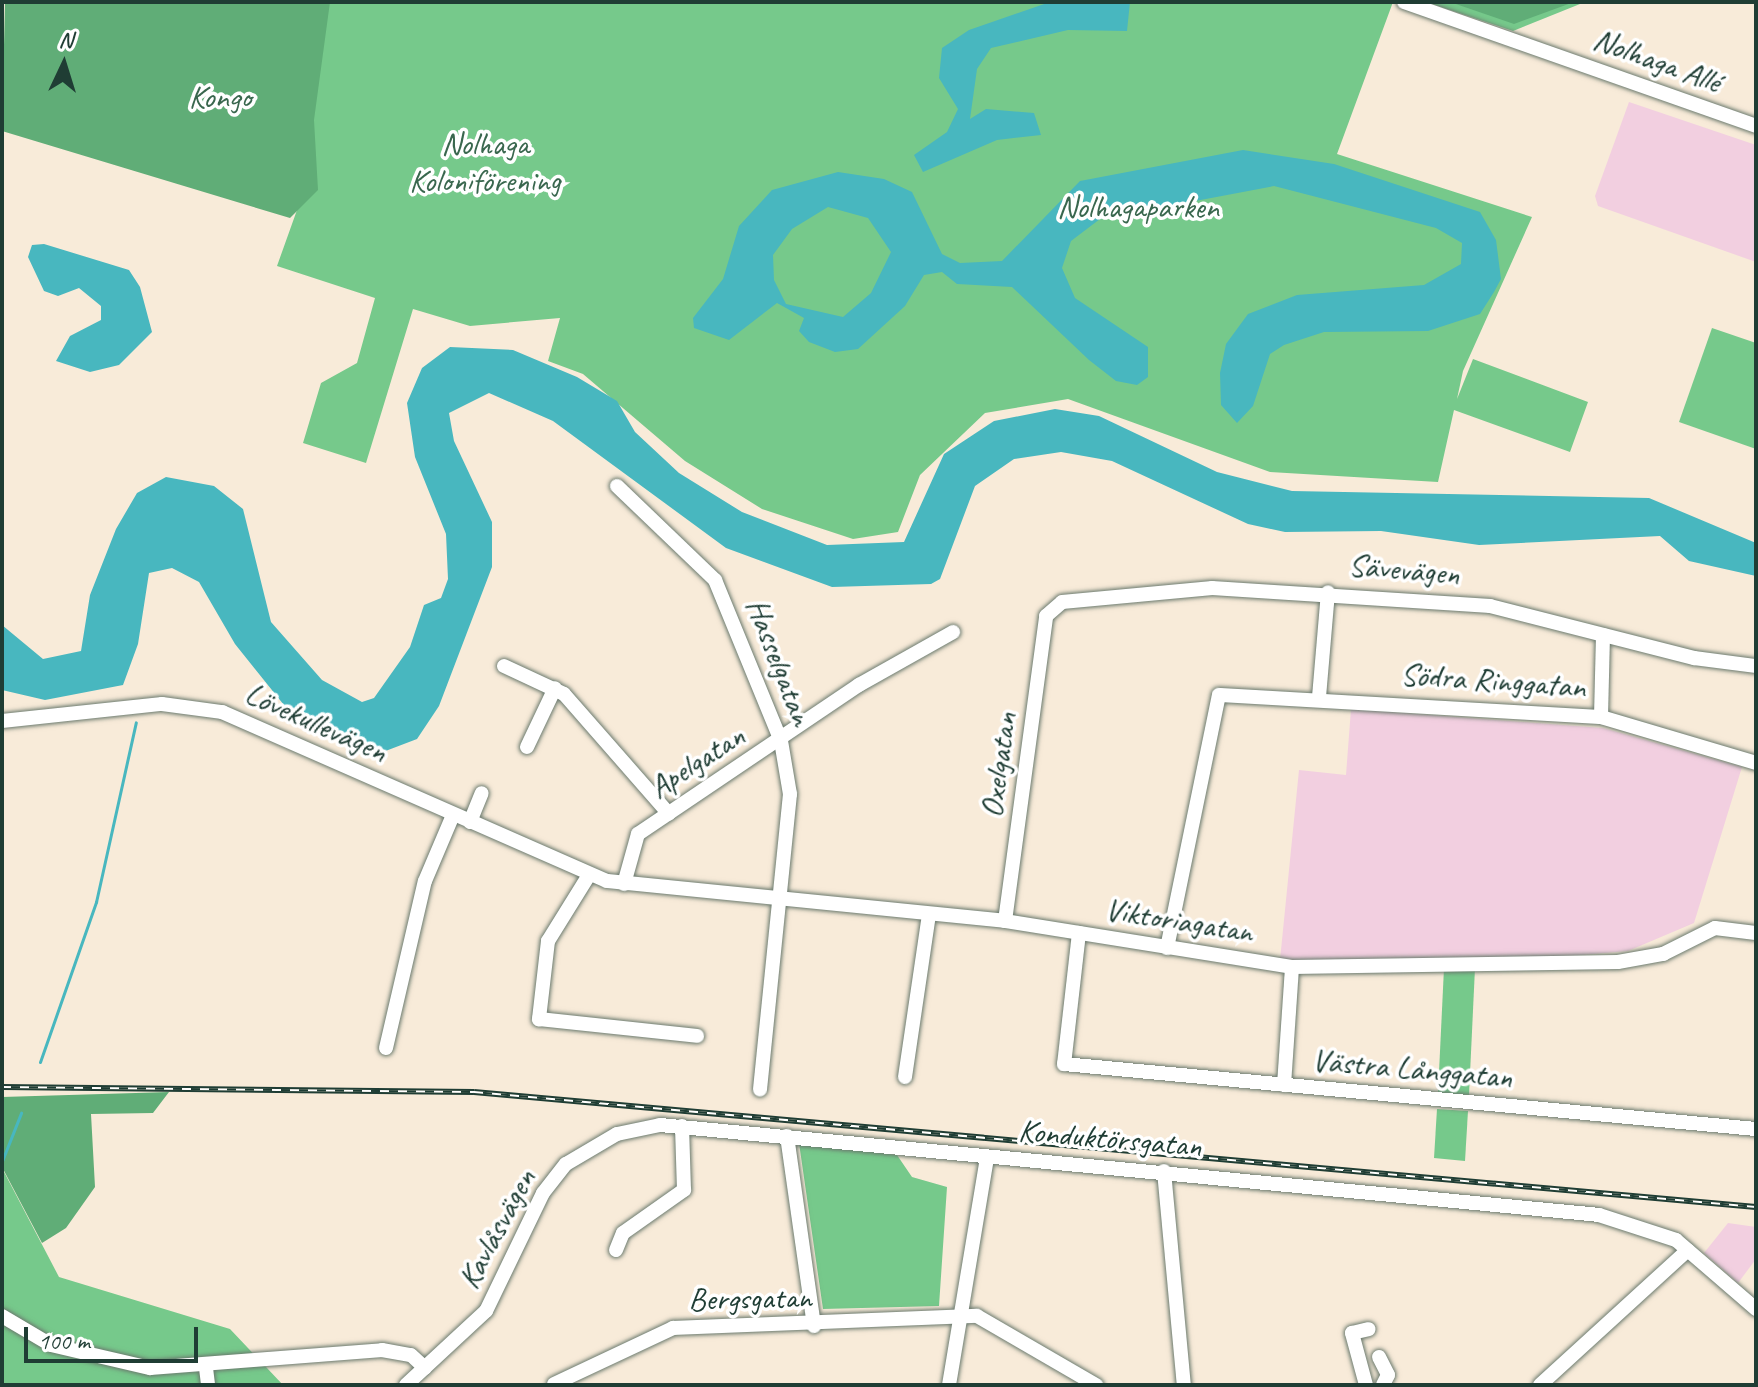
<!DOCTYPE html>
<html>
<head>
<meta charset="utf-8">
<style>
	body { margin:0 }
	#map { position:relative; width:1758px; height:1387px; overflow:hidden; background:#f8ebd9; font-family:Caveat,sans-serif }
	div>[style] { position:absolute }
	.built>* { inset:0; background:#f2cfe0 }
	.green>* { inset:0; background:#76c98b }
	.forest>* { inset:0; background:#60ad77 }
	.water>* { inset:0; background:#48b7bf }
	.stream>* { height:3px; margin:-1.5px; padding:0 1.5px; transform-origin:1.5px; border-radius:1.5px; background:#48b7bf }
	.roads { filter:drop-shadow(0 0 2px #6b7a6e) drop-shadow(0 0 2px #6b7a6e) }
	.minor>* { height:14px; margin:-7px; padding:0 7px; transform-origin:7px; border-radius:7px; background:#fff }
	.rail>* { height:6px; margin-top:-3px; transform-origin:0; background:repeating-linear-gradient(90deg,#fff 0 9px,#1f3d34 0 18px); box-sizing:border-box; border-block:2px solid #1f3d34 }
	span { translate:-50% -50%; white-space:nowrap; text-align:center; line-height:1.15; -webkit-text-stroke:7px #fff; paint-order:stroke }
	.street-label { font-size:32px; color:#1f3d34 }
	.park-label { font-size:32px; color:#39674e }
	.frame { position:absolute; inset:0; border:4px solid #1f3d34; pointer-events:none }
	.north { position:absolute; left:24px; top:24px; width:80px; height:80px; -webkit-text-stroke:6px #fff; paint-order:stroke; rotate:4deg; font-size:22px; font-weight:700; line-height:32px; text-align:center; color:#1f3d34 }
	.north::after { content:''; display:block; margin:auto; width:28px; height:36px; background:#1f3d34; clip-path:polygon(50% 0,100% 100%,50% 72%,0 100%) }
	.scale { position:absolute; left:24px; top:1327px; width:174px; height:36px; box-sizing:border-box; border:4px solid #1f3d34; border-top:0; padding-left:10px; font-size:24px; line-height:28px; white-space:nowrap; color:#1f3d34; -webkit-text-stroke:6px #fff; paint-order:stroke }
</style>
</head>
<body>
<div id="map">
	<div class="built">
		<div style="clip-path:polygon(1629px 102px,1756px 145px,1756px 262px,1598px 206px,1595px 196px)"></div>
		<div style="clip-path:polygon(1351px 709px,1603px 728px,1742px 767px,1694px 923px,1628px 951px,1500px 962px,1280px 960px,1299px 770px,1346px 775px)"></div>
		<div style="clip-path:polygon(1728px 1223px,1756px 1227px,1756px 1259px,1738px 1283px,1704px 1253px)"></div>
	</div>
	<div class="green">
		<div style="clip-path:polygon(23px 2px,1393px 2px,1337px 154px,1532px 217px,1463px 371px,1457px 399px,1473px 359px,1588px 402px,1570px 452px,1454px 410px,1438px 482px,1270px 472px,1068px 399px,985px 413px,920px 475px,898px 532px,853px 539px,762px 509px,685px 461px,583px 374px,548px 361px,560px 318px,470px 326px,413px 309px,366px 463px,303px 443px,321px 383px,357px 363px,375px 298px,277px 266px,297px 210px)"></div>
		<div style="clip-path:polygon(1426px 2px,1585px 2px,1513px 31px)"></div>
		<div style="clip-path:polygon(1712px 328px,1756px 343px,1756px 449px,1679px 422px)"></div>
		<div style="clip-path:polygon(1444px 968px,1475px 968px,1469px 1095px,1438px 1093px)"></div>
		<div style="clip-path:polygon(1437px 1109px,1468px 1111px,1465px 1161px,1434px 1158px)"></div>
		<div style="clip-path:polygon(799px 1143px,897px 1155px,912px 1177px,947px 1187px,939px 1306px,823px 1309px)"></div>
		<div style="clip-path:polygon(2px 1168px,59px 1277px,230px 1329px,283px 1385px,2px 1385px)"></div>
	</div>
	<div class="forest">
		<div style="clip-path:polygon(5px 2px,330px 2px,314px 120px,318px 190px,290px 218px,2px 131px)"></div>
		<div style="clip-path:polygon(1450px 2px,1574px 2px,1514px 24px)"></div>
		<div style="clip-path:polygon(169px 1092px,153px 1113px,91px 1114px,95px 1187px,66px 1228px,42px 1243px,2px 1167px,2px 1097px)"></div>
	</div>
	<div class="water">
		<div style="clip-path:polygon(1050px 2px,1130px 2px,1127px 31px,1068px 30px,991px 48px,977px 69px,970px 119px,986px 109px,1034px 113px,1041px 135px,997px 140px,923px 172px,914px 155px,947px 132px,958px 109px,939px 78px,942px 48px,969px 30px)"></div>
		<div style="clip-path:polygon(evenodd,1243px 150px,1334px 164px,1480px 212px,1496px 240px,1501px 279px,1494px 292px,1480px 314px,1428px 331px,1324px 332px,1284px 345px,1270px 354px,1253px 406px,1237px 423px,1221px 405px,1220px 373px,1226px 344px,1248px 314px,1297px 295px,1424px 285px,1461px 264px,1462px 243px,1436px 228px,1274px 186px,1100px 219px,1071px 241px,1062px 268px,1075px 298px,1148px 347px,1148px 377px,1137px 385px,1116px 381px,1089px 360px,1012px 287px,957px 284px,942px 272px,924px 275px,905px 306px,858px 349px,835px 352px,809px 342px,799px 331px,804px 318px,777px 303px,729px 340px,694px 328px,693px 318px,723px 279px,739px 226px,772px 190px,838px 172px,884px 179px,912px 192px,942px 254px,960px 263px,1002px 261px,1080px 181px,1243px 150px,828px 207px,868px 218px,891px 252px,871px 293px,843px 317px,786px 304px,774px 280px,773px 255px,792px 229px,828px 207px)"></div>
		<div style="clip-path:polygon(44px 244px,129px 270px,140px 287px,152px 332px,119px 365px,90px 372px,56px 361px,70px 336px,101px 320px,101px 306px,79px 288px,58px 296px,44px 291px,28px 257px,32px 245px)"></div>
		<div style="clip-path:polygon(450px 347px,513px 350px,577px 377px,617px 401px,635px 432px,679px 473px,742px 512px,827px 545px,904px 542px,944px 454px,994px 421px,1055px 409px,1099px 416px,1217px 472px,1292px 491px,1649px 498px,1756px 543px,1756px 576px,1689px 561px,1660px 536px,1479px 545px,1381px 531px,1285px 532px,1248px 524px,1112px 461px,1061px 452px,1014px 459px,975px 486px,940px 579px,931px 584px,832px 587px,726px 548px,553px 421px,489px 393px,449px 413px,454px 441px,492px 522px,492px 567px,439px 706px,417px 739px,375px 755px,288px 710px,235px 644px,199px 582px,172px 568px,149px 573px,138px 644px,123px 685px,45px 700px,2px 690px,2px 625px,43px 659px,81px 651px,90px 595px,116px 529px,137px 493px,166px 477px,214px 486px,243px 509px,271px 622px,322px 680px,362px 702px,374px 698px,410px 647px,424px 605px,441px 598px,448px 579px,446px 534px,415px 457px,407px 403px,422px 368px)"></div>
	</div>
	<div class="stream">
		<div style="left:40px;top:1062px;width:170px;rotate:-70.7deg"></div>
		<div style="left:96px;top:902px;width:184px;rotate:-77.5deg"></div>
		<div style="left:2px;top:1161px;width:52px;rotate:-68.4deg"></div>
	</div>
	<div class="roads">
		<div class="minor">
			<div style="left:1404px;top:2px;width:373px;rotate:19.4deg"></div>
			<div style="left:617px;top:486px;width:136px;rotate:43.8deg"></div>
			<div style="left:715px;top:580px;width:174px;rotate:67.7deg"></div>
			<div style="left:781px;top:741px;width:54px;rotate:80.4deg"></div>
			<div style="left:790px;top:794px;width:297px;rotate:95.8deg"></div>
			<div style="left:504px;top:666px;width:66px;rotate:25deg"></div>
			<div style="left:564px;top:694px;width:159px;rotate:48.8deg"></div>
			<div style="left:1319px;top:697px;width:105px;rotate:-85.1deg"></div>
			<div style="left:1601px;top:717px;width:82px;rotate:-88.6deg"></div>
			<div style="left:2px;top:721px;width:161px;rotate:-6.1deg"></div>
			<div style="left:162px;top:704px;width:61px;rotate:7.6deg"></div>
			<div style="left:222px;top:712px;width:420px;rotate:23.7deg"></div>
			<div style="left:607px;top:881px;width:400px;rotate:5.7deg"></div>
			<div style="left:1005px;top:921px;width:291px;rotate:9.1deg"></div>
			<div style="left:1292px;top:967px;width:326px;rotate:-0.9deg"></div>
			<div style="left:1618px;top:962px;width:46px;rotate:-10.1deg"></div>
			<div style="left:1663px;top:954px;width:58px;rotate:-26.6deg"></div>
			<div style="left:1715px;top:928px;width:41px;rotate:7deg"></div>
			<div style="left:527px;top:747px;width:65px;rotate:-64.6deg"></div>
			<div style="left:470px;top:822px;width:31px;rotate:-68deg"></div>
			<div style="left:589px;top:875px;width:78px;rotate:121.8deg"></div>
			<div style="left:548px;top:941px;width:79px;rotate:96.6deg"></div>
			<div style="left:539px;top:1019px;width:159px;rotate:6.1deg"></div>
			<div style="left:624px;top:884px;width:52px;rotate:-74.4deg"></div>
			<div style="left:638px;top:834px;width:267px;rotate:-34deg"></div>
			<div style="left:859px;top:685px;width:108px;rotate:-29.4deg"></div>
			<div style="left:1005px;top:921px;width:308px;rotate:-82.3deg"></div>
			<div style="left:1046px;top:616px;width:21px;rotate:-41deg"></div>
			<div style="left:1062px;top:602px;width:151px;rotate:-5.3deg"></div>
			<div style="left:1212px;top:588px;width:279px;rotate:3.7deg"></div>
			<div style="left:1490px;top:606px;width:211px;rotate:14.3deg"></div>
			<div style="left:1694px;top:658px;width:63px;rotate:7.4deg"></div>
			<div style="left:1079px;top:933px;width:132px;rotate:96.5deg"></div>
			<div style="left:1064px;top:1064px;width:695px;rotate:5.37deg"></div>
			<div style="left:1167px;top:948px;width:258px;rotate:-78.4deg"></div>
			<div style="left:1219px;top:695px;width:383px;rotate:3.3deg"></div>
			<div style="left:1601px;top:717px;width:162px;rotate:16.5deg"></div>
			<div style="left:386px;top:1048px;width:171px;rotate:-76.9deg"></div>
			<div style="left:425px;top:881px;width:72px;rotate:-67deg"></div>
			<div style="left:905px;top:1077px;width:164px;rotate:-81.6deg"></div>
			<div style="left:1284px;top:1085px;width:118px;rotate:-86.1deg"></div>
			<div style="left:787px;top:1136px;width:192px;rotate:81.9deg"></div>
			<div style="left:1164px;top:1171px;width:215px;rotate:84.7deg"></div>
			<div style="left:616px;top:1250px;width:18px;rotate:-68deg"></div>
			<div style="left:623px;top:1233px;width:75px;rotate:-35.2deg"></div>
			<div style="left:684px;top:1190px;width:64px;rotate:-91.8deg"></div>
			<div style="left:2px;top:1316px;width:57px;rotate:30.6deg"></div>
			<div style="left:51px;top:1345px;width:102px;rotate:13.1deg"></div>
			<div style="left:150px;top:1368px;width:233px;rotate:-4.4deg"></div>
			<div style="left:382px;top:1350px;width:29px;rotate:10deg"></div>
			<div style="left:411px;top:1355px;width:19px;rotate:43deg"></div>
			<div style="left:1379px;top:1357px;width:20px;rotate:63deg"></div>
			<div style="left:1388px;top:1375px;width:11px;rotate:117deg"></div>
			<div style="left:206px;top:1368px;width:17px;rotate:83deg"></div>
			<div style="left:554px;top:1384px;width:132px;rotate:-25.2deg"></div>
			<div style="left:673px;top:1328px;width:304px;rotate:-2.3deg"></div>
			<div style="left:977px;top:1316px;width:138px;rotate:30.1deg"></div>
			<div style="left:406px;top:1385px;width:109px;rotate:-42.8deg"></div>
			<div style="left:486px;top:1311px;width:131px;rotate:-64.2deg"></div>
			<div style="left:543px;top:1193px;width:37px;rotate:-52deg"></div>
			<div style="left:566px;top:1164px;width:59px;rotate:-30.5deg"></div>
			<div style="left:617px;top:1134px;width:44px;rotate:-11.8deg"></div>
			<div style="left:660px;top:1125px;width:943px;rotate:5.47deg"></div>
			<div style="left:1599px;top:1215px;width:81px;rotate:18deg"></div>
			<div style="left:1676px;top:1240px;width:106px;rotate:40.8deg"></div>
			<div style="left:949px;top:1385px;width:231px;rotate:-80.5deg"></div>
			<div style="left:1366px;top:1385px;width:54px;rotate:-105.1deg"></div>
			<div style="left:1352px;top:1333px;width:17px;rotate:-13deg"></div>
			<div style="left:1540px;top:1385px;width:200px;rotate:-42.4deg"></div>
		</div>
	</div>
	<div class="rail">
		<div style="left:2px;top:1087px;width:472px;rotate:0.6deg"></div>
		<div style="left:474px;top:1092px;width:1287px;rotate:5.13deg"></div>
	</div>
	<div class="street-label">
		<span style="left:1657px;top:61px;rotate:20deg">Nolhaga Allé</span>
		<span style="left:1404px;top:570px;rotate:5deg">Sävevägen</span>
		<span style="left:779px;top:662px;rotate:69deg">Hasselgatan</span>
		<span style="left:1493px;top:681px;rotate:4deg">Södra Ringgatan</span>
		<span style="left:316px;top:723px;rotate:24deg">Lövekullevägen</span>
		<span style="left:697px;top:762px;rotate:-33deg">Apelgatan</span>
		<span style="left:999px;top:765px;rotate:-82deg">Oxelgatan</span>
		<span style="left:1179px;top:921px;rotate:9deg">Viktoriagatan</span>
		<span style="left:1412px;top:1069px;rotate:5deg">Västra Långgatan</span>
		<span style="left:1110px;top:1139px;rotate:5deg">Konduktörsgatan</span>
		<span style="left:497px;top:1229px;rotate:-62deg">Kavlåsvägen</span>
		<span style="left:750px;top:1299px;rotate:-1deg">Bergsgatan</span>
	</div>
	<div class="park-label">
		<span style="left:220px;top:97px">Kongo</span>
		<span style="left:485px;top:163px">Nolhaga<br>Koloniförening</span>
		<span style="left:1138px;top:207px">Nolhagaparken</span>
	</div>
	<div class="frame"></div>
	<div class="north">N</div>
	<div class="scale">100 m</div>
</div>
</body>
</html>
